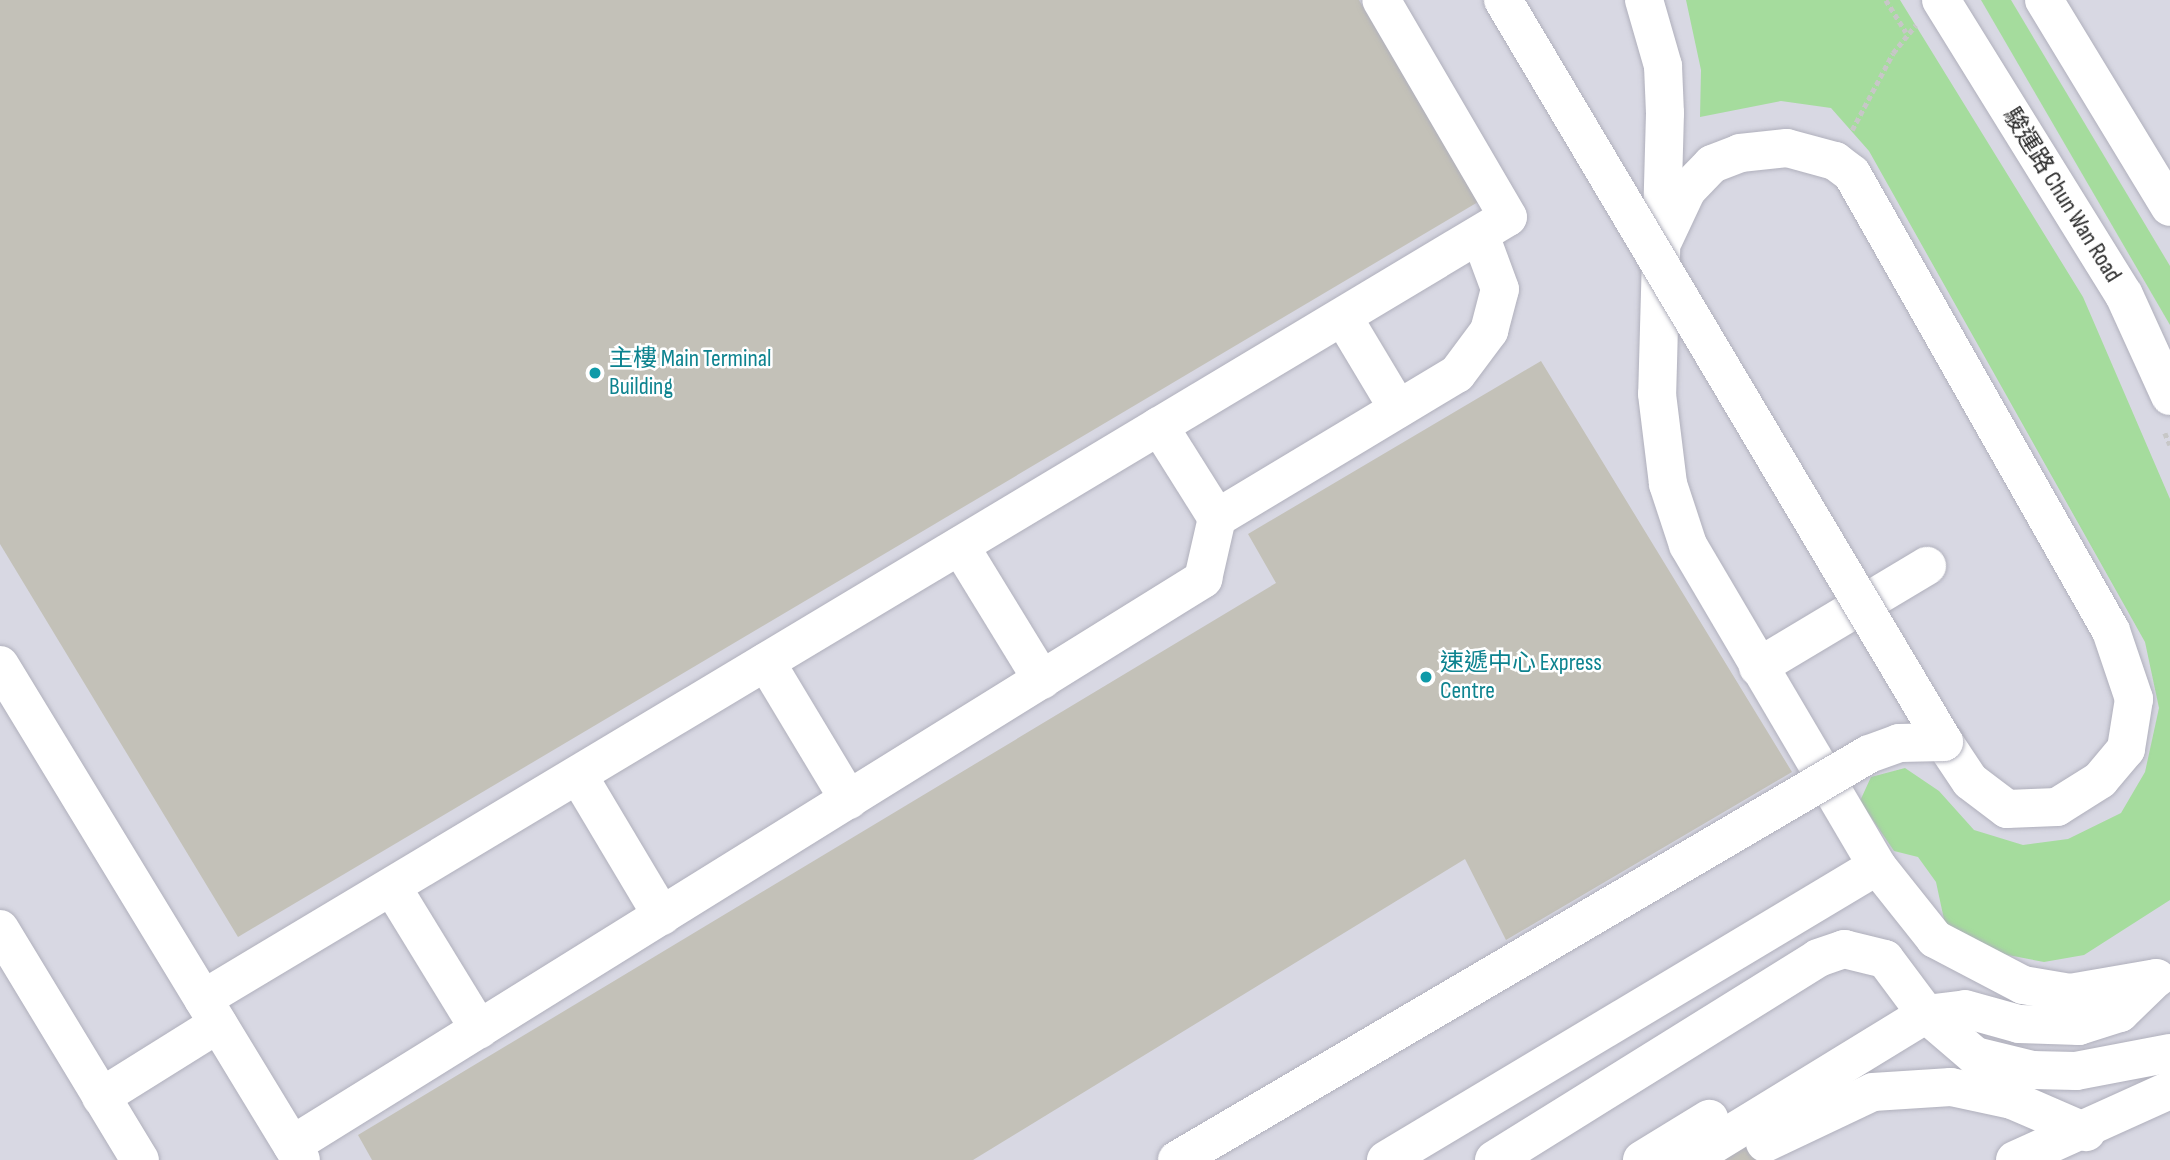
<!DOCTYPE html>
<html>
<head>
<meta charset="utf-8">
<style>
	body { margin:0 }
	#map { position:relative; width:2170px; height:1160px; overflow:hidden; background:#eae7dd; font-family:"Sofia Sans Condensed","Noto Sans TC",sans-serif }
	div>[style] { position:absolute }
	.airport>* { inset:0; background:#d8d8e3 }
	.green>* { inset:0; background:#a5dc9d }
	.building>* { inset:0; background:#c3c1b8 }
	.path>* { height:4.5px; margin-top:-2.25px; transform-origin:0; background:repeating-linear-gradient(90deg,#c7c7c7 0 5px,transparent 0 8.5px) }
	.roads { filter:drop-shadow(0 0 2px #b0b0bc) drop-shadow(0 0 2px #b0b0bc) }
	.minor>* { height:38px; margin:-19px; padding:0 19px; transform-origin:19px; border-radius:19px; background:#fff }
	.bridges { filter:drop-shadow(0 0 2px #b0b0bc) drop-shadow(0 0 2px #b0b0bc) }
	.minor-bridge>* { height:38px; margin:-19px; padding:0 19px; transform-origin:19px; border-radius:19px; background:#fff }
	.dots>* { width:19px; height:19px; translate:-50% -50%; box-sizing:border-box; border:4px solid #fff; border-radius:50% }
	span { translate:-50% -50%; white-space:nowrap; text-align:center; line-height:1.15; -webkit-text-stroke:5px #fff; paint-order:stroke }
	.street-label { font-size:24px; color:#292929 }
	.culture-label { font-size:24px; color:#0d838f }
	.left { translate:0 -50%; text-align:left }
</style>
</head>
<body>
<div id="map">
	<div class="airport">
		<div style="clip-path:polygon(0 0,2170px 0,2170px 1160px,0 1160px)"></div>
	</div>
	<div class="green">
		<div style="clip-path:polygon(1686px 0,1900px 0,2083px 297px,2170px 499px,2170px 900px,2084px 955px,2044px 962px,1992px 952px,1945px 924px,1936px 882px,1918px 857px,1894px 851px,1860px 801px,1871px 777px,1905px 768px,1939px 791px,1974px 830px,2023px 845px,2068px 839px,2121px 813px,2145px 772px,2159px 708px,2145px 642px,1869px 151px,1831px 108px,1781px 101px,1700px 117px,1701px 70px)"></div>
		<div style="clip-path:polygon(1981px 0,2011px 0,2170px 266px,2170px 325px)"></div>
	</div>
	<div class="building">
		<div style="clip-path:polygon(0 0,1359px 0,1478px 202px,238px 937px,0 544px)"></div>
		<div style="clip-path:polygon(1541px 361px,1792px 772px,1506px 940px,1465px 859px,973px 1160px,372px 1160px,358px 1135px,1276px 583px,1248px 534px)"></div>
		<div style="clip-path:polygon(1752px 1136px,1766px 1160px,1710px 1160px)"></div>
	</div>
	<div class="path">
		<div style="left:1886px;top:0;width:38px;rotate:58deg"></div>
		<div style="left:1852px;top:130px;width:87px;rotate:-62deg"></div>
		<div style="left:1893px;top:53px;width:36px;rotate:-51deg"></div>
		<div style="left:2165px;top:433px;width:13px;rotate:67deg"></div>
	</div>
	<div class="roads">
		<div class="minor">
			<div style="left:1644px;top:0;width:69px;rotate:73.9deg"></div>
			<div style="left:1663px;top:66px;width:47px;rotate:87.6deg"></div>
			<div style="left:1665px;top:113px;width:281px;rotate:91.6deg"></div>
			<div style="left:1657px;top:394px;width:91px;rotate:83deg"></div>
			<div style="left:1668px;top:484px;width:64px;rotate:71.8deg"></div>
			<div style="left:1688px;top:545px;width:373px;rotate:59.5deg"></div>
			<div style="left:1877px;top:866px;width:93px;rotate:51.5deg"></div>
			<div style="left:1935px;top:939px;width:99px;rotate:27.6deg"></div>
			<div style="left:2023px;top:985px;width:48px;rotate:9.7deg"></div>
			<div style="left:2070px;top:993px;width:88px;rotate:-9.8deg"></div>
			<div style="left:1941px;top:0;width:347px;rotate:58.2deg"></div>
			<div style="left:2124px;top:295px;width:111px;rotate:65.5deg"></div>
			<div style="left:2044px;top:0;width:242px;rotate:58.7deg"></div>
			<div style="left:1664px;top:239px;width:54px;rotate:-64.9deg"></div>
			<div style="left:1687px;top:190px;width:36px;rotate:-46deg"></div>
			<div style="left:1712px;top:164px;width:30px;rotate:-21deg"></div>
			<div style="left:1740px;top:153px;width:47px;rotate:-6.1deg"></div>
			<div style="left:1787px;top:148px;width:50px;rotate:15.2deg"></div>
			<div style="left:1835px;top:161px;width:21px;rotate:37deg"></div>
			<div style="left:1852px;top:174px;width:525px;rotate:60.46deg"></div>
			<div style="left:2111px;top:631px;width:72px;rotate:71.3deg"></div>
			<div style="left:2134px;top:699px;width:51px;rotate:99.1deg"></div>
			<div style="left:2126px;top:749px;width:40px;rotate:130deg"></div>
			<div style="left:2100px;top:780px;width:51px;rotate:147.9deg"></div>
			<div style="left:2057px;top:807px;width:50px;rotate:177.7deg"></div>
			<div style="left:2007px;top:809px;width:46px;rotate:-142.9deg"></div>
			<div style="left:1970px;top:781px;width:47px;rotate:-123.7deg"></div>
			<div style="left:1343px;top:317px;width:107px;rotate:59.1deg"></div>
			<div style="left:1159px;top:426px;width:109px;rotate:57.8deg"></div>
			<div style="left:960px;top:546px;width:157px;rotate:58.5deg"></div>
			<div style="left:766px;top:662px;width:161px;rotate:59deg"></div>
			<div style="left:0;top:665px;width:579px;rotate:58.7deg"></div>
			<div style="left:1758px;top:667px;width:197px;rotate:-30.9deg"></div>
			<div style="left:578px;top:775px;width:164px;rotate:59.2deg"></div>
			<div style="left:392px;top:887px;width:167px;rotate:58.5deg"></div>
			<div style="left:0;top:929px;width:270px;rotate:58.8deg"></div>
			<div style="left:203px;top:999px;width:1521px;rotate:-30.93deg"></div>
			<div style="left:1508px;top:217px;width:251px;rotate:-120.3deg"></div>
			<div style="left:101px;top:1097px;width:138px;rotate:-32deg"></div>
			<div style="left:1765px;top:1143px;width:119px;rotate:-25.3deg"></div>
			<div style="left:1873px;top:1092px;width:78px;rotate:-3.7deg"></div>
			<div style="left:1951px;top:1087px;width:62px;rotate:12deg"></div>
			<div style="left:2012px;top:1100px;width:81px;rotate:23.4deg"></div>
			<div style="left:292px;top:1145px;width:1073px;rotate:-31.85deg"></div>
			<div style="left:1203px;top:579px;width:63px;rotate:-77.1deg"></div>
			<div style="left:1217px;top:518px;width:280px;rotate:-31deg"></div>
			<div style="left:1457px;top:374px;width:54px;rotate:-53.3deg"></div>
			<div style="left:1489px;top:331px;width:43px;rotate:-75.3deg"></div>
			<div style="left:1500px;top:289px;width:58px;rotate:-110.3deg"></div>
			<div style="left:1386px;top:1160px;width:572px;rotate:-30.91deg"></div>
			<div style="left:1494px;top:1160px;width:382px;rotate:-31.9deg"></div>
			<div style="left:1818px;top:958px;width:28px;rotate:-19deg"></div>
			<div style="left:1844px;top:949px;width:42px;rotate:13.7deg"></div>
			<div style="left:1885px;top:959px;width:69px;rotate:53.3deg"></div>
			<div style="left:1926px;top:1014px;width:65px;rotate:40.6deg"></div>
			<div style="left:1975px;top:1056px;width:59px;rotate:13.8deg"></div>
			<div style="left:2032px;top:1070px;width:44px;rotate:1.3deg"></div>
			<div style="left:2076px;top:1071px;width:96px;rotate:-10.8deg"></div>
			<div style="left:1642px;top:1160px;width:79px;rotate:-31.5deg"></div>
			<div style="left:1688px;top:1160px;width:279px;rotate:-31.5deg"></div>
			<div style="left:1926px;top:1014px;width:39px;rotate:-7deg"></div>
			<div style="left:1965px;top:1009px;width:56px;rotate:15.5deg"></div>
			<div style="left:2019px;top:1024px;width:60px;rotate:1.9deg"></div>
			<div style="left:2079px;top:1026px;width:43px;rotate:-17.6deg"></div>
			<div style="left:2120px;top:1013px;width:50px;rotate:-44.2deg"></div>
			<div style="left:2015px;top:1160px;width:170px;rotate:-24.3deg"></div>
		</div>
	</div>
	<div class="bridges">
		<div class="minor-bridge">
			<div style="left:1503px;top:0;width:863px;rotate:59.28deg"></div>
			<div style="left:1177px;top:1160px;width:802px;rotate:-30.4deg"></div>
			<div style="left:1869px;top:754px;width:32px;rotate:-20deg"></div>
			<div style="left:1899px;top:743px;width:45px;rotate:-1.3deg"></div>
		</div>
	</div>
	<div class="dots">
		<div style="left:595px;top:373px;background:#0f9aa8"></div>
		<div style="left:1426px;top:677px;background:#0f9aa8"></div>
	</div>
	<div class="street-label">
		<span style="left:2062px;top:195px;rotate:58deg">駿運路 Chun Wan Road</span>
	</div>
	<div class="culture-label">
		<span class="left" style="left:609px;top:373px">主樓 Main Terminal<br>Building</span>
		<span class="left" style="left:1440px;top:677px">速遞中心 Express<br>Centre</span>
	</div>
</div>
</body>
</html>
